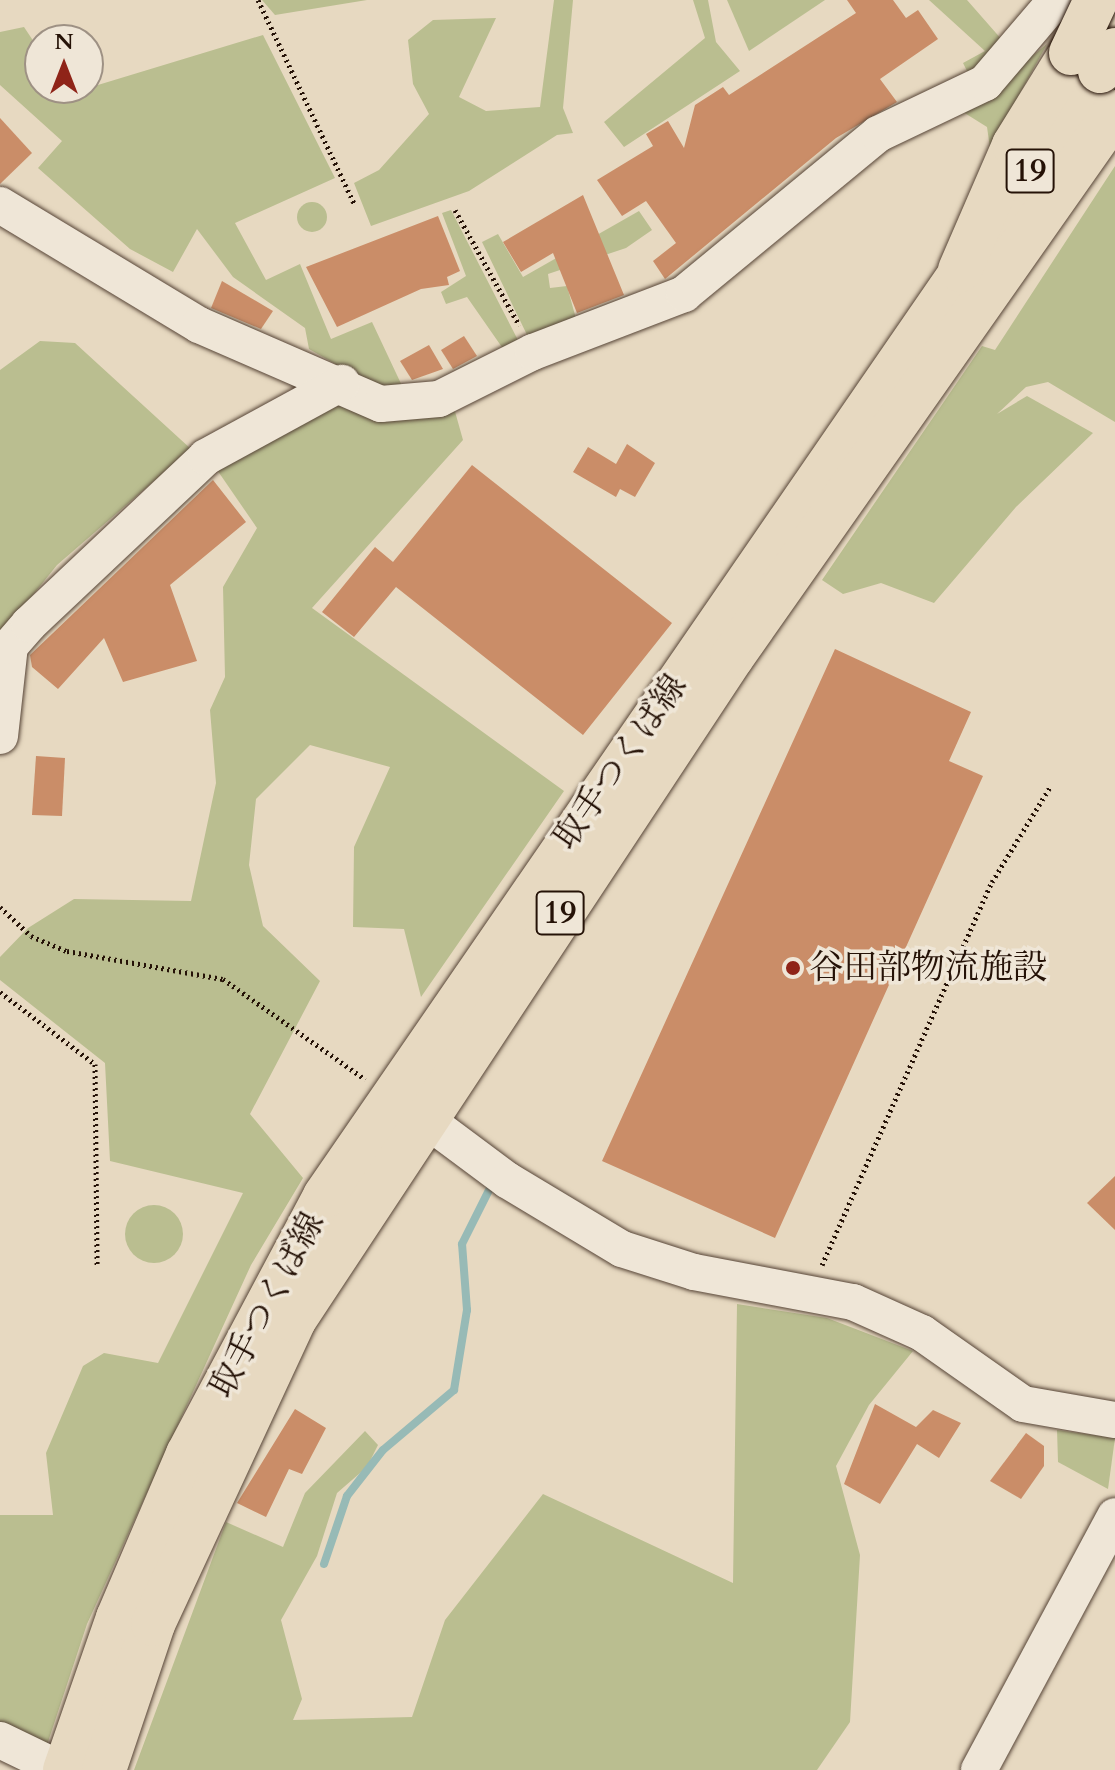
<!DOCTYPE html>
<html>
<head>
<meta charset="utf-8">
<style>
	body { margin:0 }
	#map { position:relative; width:1115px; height:1770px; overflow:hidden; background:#e7d9c1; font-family:Cardo,"Noto Serif JP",serif }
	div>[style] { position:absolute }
	.green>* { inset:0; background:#babe90 }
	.round { border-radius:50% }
	.stream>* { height:8px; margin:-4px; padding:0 4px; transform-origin:4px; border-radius:4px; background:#97bab6 }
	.building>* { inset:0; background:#ca8d68 }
	.path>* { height:5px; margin-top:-2.5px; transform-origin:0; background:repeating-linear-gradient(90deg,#251207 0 2px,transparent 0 6px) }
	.roads { filter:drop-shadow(0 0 2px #564436) drop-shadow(0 0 2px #564436) }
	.minor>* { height:36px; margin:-18px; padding:0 18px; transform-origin:18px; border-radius:18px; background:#efe6d7 }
	.major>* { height:44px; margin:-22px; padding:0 22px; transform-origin:22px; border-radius:22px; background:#e7d9c1 }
	.highway>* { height:44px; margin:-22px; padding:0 22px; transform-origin:22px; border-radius:22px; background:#e7d9c1 }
	.bridges { filter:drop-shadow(0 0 2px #251207) drop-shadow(0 0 2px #251207) }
	.major-bridge>* { height:44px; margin:-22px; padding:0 22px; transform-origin:22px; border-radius:22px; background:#e7d9c1 }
	.highway-bridge>* { height:44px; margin:-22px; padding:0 22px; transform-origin:22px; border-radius:22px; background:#e7d9c1 }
	.dots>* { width:22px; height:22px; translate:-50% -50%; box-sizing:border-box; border:4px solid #efe6d7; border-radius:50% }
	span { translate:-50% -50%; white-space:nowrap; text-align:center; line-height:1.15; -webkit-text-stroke:7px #efe6d7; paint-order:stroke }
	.shield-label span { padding:2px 6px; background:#efe6d7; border:2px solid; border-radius:6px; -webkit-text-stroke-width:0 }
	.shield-label { font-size:32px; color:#251207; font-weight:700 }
	.street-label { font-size:34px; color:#251207 }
	.poi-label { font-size:34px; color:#251207 }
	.left { translate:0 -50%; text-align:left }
	.north { position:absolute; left:24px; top:24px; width:80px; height:80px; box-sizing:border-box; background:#efe6d7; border:2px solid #9e9184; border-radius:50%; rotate:0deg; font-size:22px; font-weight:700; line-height:32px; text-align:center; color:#251207 }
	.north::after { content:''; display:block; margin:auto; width:28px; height:36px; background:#8f2418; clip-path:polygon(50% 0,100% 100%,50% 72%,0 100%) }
</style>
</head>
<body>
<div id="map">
	<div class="green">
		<div style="clip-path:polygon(262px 0,367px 0,275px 15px)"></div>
		<div style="clip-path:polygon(554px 0,573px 0,563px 108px,573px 133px,557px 135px,469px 191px,371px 226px,354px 183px,379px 170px,429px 114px,413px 84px,408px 40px,433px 20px,496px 18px,459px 97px,486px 111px,540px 107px)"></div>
		<div style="clip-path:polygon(693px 0,708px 0,716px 42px,740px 71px,624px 147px,604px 122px,705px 38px)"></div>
		<div style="clip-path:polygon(727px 0,825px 0,749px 51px)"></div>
		<div style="clip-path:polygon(929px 0,967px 0,1003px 41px,997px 52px,968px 73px,963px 63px,985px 51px)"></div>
		<div style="clip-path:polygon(24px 27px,40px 51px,40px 88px,88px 88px,263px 35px,335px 178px,235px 223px,266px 280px,300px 264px,331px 339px,372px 322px,404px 390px,379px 389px,309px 349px,305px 328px,233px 277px,197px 229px,173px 272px,130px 249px,38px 168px,62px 141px,0 85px,0 32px)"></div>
		<div style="clip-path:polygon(1047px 44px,990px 148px,987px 127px,963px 112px)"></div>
		<div style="clip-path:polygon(1115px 166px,1115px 422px,1048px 382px,1026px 387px,997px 414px,1027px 396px,1093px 433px,1016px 507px,934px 603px,881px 583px,843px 594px,822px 580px,982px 346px,995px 350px)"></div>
		<div class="round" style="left:297px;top:202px;width:30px;height:30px"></div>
		<div style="clip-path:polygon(451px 210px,520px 344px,506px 353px,467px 297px,446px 304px,441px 292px,466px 276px,442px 213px)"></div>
		<div style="clip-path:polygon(639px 211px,652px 230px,626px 248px,548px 274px,550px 288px,567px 286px,578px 326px,529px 339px,482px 242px,498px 234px,523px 277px)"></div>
		<div style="clip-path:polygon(40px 341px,75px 343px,191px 449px,57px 565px,0 636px,0 370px)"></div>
		<div style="clip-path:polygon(336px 393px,454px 408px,463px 440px,312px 608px,564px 791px,421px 997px,404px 929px,353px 927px,354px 847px,390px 767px,310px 745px,256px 799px,249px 865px,263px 926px,320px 981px,250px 1114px,303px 1178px,251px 1265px,87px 1624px,46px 1748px,0 1727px,0 1515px,53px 1515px,46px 1453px,83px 1366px,104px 1353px,158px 1363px,243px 1193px,110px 1161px,105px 1063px,0 980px,0 957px,28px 928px,74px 899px,191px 901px,216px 783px,210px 710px,225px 677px,223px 587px,257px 528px,213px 464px)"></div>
		<div class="round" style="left:125px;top:1205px;width:58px;height:58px"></div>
		<div style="clip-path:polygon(737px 1304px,827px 1318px,913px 1351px,869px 1405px,836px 1466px,860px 1555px,850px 1722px,817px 1770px,134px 1770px,226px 1522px,283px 1547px,305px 1493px,365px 1431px,378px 1445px,367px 1467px,337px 1493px,317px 1556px,281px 1620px,302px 1699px,293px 1720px,412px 1717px,445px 1620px,543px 1494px,733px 1583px)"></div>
		<div style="clip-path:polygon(1057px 1430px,1115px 1438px,1108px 1489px,1058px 1462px)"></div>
	</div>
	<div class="stream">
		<div style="left:324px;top:1564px;width:72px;rotate:-71.3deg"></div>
		<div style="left:347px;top:1496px;width:58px;rotate:-52deg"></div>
		<div style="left:383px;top:1450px;width:93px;rotate:-40.2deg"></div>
		<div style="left:454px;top:1390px;width:81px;rotate:-80.8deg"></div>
		<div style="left:467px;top:1310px;width:66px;rotate:-94.3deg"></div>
		<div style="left:462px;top:1244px;width:60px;rotate:-63.4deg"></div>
	</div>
	<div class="building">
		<div style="clip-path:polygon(847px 0,893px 0,906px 18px,918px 10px,938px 39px,880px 79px,897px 102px,836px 138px,665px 279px,653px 261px,676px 243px,646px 201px,622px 216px,597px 180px,653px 146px,646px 134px,668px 121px,684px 148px,695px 105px,723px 87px,729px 95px,856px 13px)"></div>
		<div style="clip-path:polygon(0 118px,32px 153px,0 184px)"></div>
		<div style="clip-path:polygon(583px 195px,624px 295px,577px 313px,553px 253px,521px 272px,503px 242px)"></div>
		<div style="clip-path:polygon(438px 216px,460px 271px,447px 277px,449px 285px,421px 289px,337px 327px,306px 267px)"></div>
		<div style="clip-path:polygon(222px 281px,273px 311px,261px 329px,211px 308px)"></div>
		<div style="clip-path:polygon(464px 336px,477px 356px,453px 369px,441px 350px)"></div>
		<div style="clip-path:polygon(429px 345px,443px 369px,412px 380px,400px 361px)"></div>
		<div style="clip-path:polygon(627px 444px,655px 463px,635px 497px,620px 489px,616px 497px,573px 472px,588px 447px,616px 464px)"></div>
		<div style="clip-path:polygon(472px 465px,672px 623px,583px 735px,396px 587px,354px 637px,322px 612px,375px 547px,393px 562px)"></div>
		<div style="clip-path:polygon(213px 480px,246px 522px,170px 585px,197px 661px,123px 682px,104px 638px,58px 689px,32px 667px,30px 655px)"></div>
		<div style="clip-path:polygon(835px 649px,971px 712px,949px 761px,983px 776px,775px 1238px,602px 1161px)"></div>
		<div style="clip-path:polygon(36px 756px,65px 758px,62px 816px,32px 815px)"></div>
		<div style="clip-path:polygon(1115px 1176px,1115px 1230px,1087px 1203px)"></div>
		<div style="clip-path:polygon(875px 1404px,916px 1427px,933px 1410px,961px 1423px,939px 1458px,917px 1444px,880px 1504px,844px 1484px)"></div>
		<div style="clip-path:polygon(295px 1409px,326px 1428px,302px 1474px,289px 1469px,266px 1517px,237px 1503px)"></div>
		<div style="clip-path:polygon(1026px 1433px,1044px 1446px,1044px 1466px,1021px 1499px,990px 1481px)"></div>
	</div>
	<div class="path">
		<div style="left:258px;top:0;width:227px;rotate:64.7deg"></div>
		<div style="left:455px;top:210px;width:132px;rotate:60.9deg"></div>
		<div style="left:0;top:907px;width:42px;rotate:43.1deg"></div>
		<div style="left:31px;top:936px;width:39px;rotate:23deg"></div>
		<div style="left:67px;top:951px;width:158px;rotate:10.2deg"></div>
		<div style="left:223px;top:979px;width:174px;rotate:35.2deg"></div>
		<div style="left:0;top:992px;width:119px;rotate:37.2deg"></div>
		<div style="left:95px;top:1064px;width:201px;rotate:89.4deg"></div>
		<div style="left:822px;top:1265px;width:419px;rotate:-66.1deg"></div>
		<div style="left:992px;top:882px;width:111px;rotate:-58.6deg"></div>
	</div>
	<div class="roads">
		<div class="minor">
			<div style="left:0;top:205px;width:232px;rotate:31.1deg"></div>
			<div style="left:199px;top:325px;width:198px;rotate:23.5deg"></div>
			<div style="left:381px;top:404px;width:58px;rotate:-4.9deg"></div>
			<div style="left:439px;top:399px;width:105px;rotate:-26.6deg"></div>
			<div style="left:533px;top:352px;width:162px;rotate:-21deg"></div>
			<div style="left:684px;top:294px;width:251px;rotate:-39.5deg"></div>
			<div style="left:878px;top:134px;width:119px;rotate:-25.5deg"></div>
			<div style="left:985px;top:83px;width:109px;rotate:-49.5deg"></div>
			<div style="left:0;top:736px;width:91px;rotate:-83.7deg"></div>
			<div style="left:10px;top:646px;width:29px;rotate:-49deg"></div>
			<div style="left:29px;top:624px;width:243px;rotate:-43.3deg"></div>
			<div style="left:206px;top:457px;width:155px;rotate:-28.6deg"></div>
			<div style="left:405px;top:1104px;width:127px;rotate:36.7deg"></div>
			<div style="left:507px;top:1180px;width:134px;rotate:31deg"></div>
			<div style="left:622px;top:1249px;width:76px;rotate:17.7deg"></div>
			<div style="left:694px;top:1272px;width:162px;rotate:10.7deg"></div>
			<div style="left:853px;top:1302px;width:76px;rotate:24.2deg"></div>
			<div style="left:922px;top:1333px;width:123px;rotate:35.1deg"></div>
			<div style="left:1023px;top:1404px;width:93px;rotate:9.9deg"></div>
			<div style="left:0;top:1740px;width:69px;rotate:25.8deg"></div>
			<div style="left:979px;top:1770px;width:288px;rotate:-61.8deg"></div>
		</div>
		<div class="major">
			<div style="left:65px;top:1770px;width:161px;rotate:-70.8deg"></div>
			<div style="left:118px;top:1618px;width:178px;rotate:-66.9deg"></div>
			<div style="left:188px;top:1454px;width:292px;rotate:-62deg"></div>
			<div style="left:325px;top:1196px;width:1366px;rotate:-55.44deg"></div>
			<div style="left:104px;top:1770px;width:154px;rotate:-71.4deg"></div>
			<div style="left:153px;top:1624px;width:335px;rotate:-65.1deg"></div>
			<div style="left:294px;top:1320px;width:795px;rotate:-56.55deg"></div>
			<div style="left:732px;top:657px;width:666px;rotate:-54.9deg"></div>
		</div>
		<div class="highway">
			<div style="left:960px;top:270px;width:136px;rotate:-66.6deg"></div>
			<div style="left:1014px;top:145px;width:108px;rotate:-58.2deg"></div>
		</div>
	</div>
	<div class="bridges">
		<div class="major-bridge">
			<div style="left:1100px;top:71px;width:26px;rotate:-54deg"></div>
		</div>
		<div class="highway-bridge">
			<div style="left:1071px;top:53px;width:59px;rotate:-64.7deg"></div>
		</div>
	</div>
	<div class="dots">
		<div style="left:793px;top:968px;background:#8f2418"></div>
	</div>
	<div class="shield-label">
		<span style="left:1030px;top:171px">19</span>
		<span style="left:560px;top:913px">19</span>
	</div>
	<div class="street-label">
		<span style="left:620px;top:762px;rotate:-55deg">取手つくば線</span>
		<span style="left:267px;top:1305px;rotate:-62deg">取手つくば線</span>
	</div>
	<div class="poi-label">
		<span class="left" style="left:809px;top:968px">谷田部物流施設</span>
	</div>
	<div class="north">N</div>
</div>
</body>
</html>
